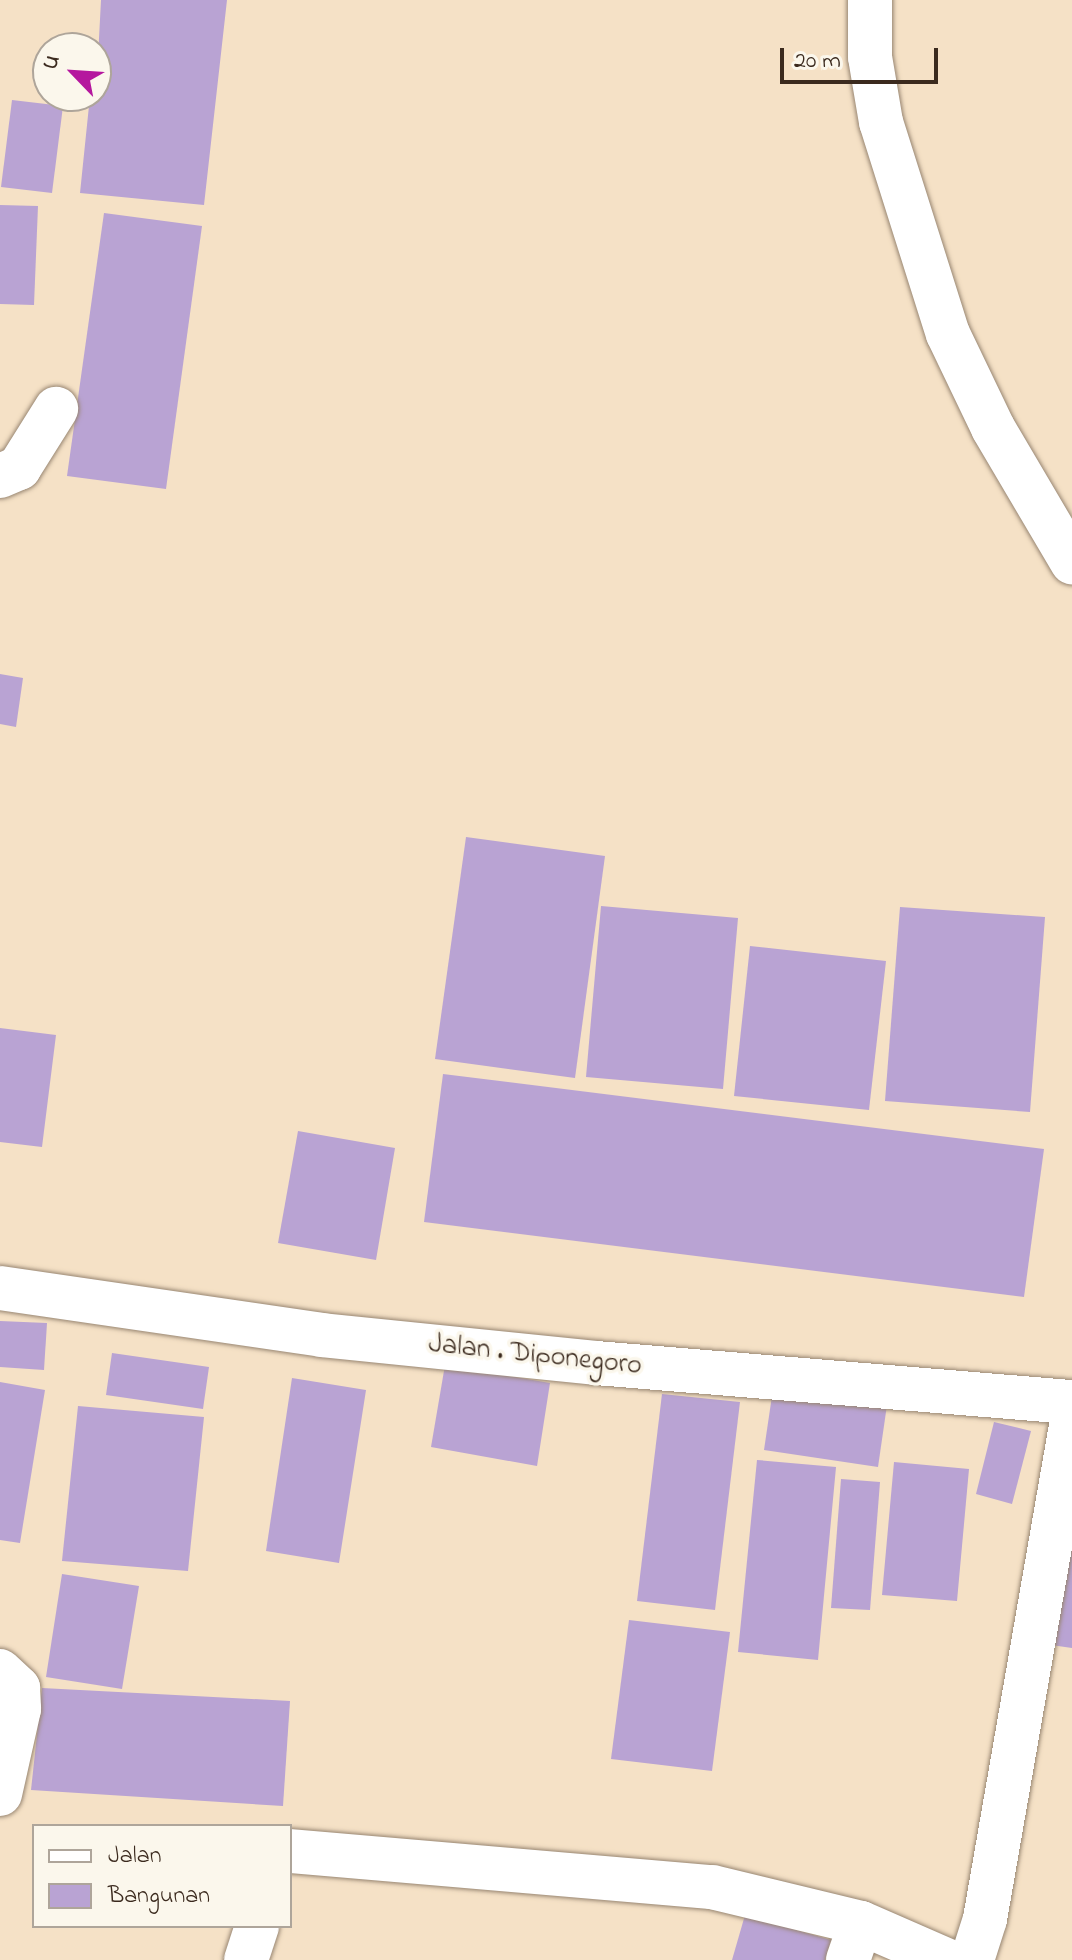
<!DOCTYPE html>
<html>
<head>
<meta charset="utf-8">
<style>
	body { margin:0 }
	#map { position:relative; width:1072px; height:1960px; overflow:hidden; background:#f5e1c6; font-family:"Indie Flower",sans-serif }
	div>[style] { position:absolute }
	.building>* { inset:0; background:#b9a3d3 }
	.roads { filter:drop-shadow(0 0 2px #988672) drop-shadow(0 0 2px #988672) }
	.minor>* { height:44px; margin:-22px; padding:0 22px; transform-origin:22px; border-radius:22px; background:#fff }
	span { translate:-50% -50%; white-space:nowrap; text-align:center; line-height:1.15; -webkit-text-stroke:7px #fbf7ec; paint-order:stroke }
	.street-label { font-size:28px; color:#3b2a1e }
	.legend { position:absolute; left:32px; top:1824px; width:260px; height:104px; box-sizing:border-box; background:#fbf7ec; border:2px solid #aea59a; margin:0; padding:10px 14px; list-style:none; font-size:24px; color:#3b2a1e }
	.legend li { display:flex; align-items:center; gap:16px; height:40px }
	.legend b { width:40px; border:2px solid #aea59a }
	.north { position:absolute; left:32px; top:32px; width:80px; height:80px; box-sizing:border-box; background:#fbf7ec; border:2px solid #aea59a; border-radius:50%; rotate:295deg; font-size:22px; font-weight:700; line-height:32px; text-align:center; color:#3b2a1e }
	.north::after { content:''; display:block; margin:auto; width:28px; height:36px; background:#b5179e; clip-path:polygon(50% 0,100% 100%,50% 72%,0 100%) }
	.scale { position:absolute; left:780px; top:48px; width:158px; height:36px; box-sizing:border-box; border:4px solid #3b2a1e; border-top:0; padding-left:10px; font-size:24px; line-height:28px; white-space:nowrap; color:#3b2a1e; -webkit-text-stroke:6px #fbf7ec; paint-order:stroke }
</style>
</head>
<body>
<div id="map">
	<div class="building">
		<div style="clip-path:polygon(101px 0,227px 0,204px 205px,80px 193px,90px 96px,96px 96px)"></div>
		<div style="clip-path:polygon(12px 100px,63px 106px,52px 193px,1px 187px)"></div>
		<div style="clip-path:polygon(0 205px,38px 206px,34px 305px,0 304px)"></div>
		<div style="clip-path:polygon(104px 213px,202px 226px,166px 489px,67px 476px)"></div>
		<div style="clip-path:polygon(0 674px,23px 678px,16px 727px,0 724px)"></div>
		<div style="clip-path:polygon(466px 837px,605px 856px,575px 1078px,435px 1059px)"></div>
		<div style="clip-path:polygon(601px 906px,738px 918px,723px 1089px,586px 1077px)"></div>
		<div style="clip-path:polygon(900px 907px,1045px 917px,1030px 1112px,885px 1101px)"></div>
		<div style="clip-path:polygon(750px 946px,886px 961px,869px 1110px,734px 1096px)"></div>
		<div style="clip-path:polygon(0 1028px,56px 1035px,42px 1147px,0 1142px)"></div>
		<div style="clip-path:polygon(443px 1074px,1044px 1149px,1024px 1297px,424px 1222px)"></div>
		<div style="clip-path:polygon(298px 1131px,395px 1148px,376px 1260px,278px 1243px)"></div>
		<div style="clip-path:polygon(0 1321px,47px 1323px,44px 1370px,0 1367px)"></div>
		<div style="clip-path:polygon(112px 1353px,209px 1367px,203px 1409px,106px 1395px)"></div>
		<div style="clip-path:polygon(445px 1365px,550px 1383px,537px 1466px,431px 1447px)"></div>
		<div style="clip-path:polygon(292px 1378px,366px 1390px,339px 1563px,266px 1551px)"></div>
		<div style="clip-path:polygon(0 1382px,45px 1390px,20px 1543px,0 1540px)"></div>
		<div style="clip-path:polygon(773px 1389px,887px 1405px,878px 1467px,764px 1450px)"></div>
		<div style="clip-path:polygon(662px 1394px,740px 1402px,715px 1610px,637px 1601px)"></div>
		<div style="clip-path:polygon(78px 1406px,204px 1417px,188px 1571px,62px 1561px)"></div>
		<div style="clip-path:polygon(994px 1422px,1031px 1431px,1012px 1504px,976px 1494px)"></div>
		<div style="clip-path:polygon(757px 1460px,836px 1467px,818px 1660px,738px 1652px)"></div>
		<div style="clip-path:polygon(894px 1462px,969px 1469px,957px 1601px,882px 1595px)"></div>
		<div style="clip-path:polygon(1072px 1475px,1072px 1648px,1044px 1644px)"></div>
		<div style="clip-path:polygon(841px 1479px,880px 1482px,870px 1610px,831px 1608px)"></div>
		<div style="clip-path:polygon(62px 1574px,139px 1586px,122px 1689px,46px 1677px)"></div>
		<div style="clip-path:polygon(629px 1620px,730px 1632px,712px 1771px,611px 1759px)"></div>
		<div style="clip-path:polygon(42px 1688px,290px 1701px,283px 1806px,31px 1790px)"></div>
		<div style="clip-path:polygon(745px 1915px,831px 1940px,825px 1960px,732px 1960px)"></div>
	</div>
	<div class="roads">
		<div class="minor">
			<div style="left:870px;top:0;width:57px;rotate:90deg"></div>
			<div style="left:870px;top:57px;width:66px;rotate:80.4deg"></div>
			<div style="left:881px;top:122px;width:222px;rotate:72.5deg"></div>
			<div style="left:948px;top:334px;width:104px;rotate:64.4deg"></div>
			<div style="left:993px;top:428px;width:156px;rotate:59.5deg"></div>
			<div style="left:0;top:476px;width:21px;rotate:-23deg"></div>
			<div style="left:19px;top:468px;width:70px;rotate:-57.9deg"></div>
			<div style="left:0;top:1288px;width:325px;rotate:8.3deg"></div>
			<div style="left:322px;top:1335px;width:275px;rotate:5.8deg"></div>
			<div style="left:596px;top:1363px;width:478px;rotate:4.7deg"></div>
			<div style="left:0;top:1671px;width:25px;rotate:43deg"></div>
			<div style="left:18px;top:1688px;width:21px;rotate:87deg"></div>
			<div style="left:19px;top:1709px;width:87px;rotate:102.6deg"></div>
			<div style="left:290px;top:1851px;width:424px;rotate:4.9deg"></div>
			<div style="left:712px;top:1887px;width:153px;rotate:13.6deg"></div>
			<div style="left:246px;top:1960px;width:36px;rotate:-72deg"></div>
			<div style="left:848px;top:1960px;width:39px;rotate:-71deg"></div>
			<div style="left:861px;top:1923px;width:93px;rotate:23.5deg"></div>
			<div style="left:972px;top:1960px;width:43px;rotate:-72.4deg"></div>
			<div style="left:985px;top:1919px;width:507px;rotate:-80.11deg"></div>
		</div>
	</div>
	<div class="street-label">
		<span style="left:535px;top:1356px;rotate:6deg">Jalan . Diponegoro</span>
	</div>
	<ul class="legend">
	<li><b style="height:10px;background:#fff"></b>Jalan</li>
	<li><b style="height:22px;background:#b9a3d3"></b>Bangunan</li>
	</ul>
	<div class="north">U</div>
	<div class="scale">20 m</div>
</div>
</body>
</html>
